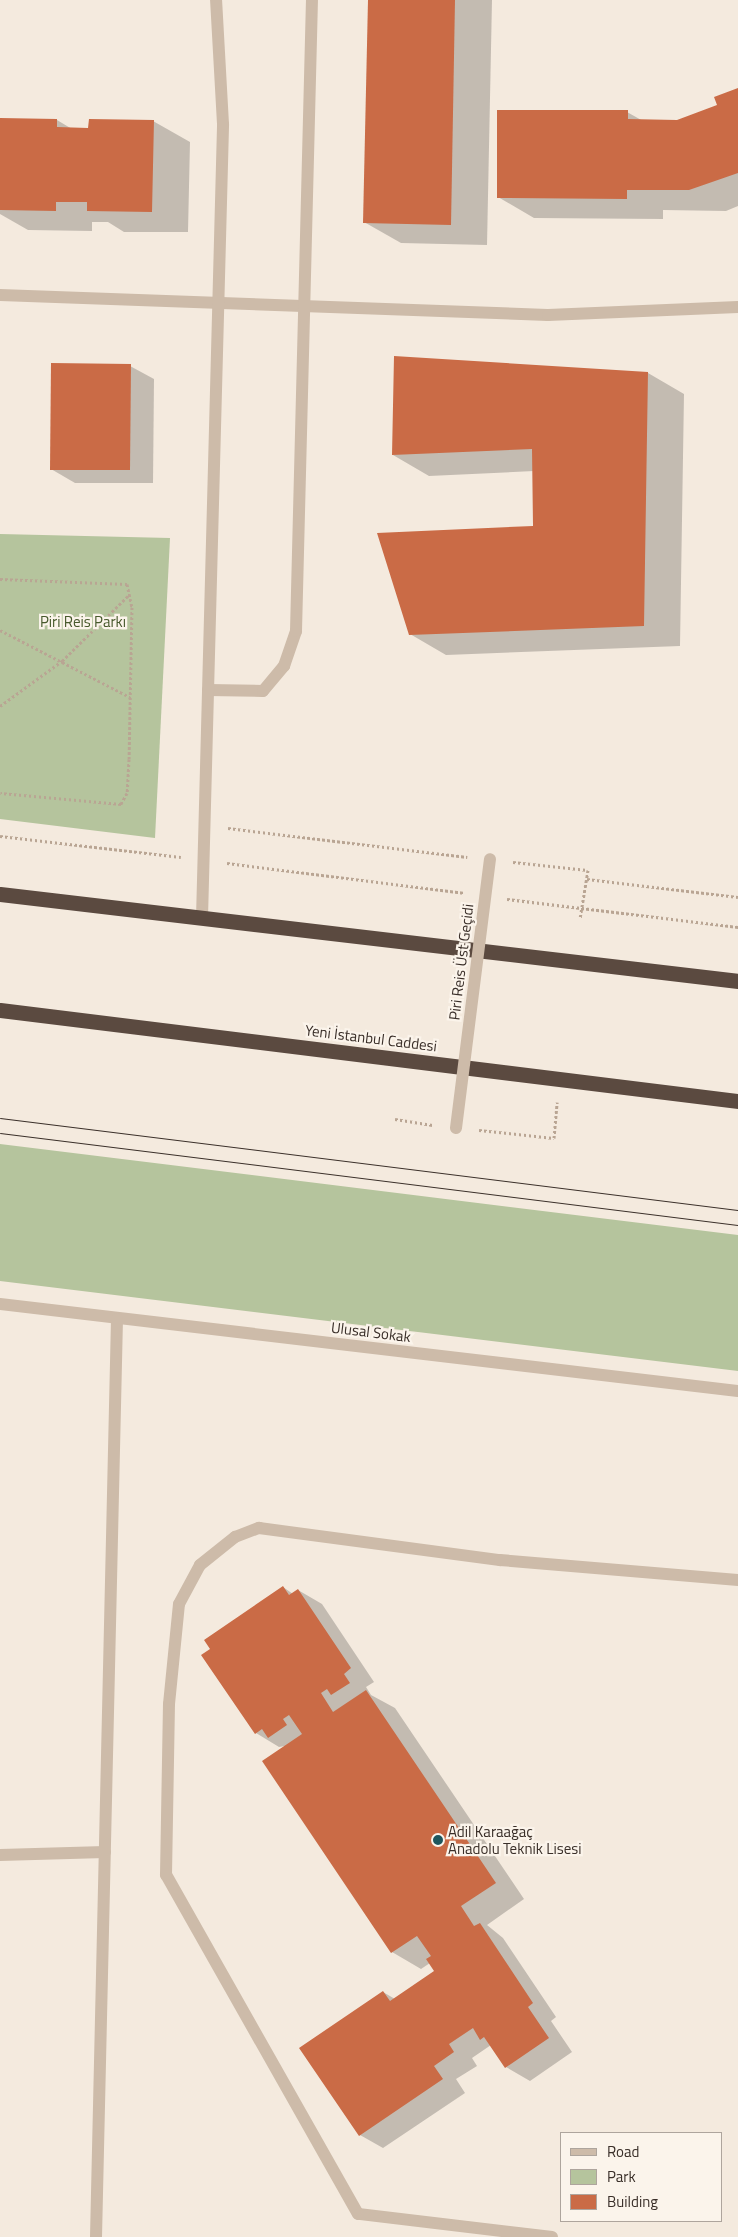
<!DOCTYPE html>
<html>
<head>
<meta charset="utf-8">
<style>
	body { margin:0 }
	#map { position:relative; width:738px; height:2237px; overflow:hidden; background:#f4eade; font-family:"Titillium Web",sans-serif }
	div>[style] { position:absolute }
	.green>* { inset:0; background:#b5c49d }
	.shadow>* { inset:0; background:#0003 }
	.building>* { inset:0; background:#ca6b46 }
	.path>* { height:3px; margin-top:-1.5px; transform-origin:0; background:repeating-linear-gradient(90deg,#b9a593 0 2.5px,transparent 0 5px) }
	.minor>* { height:12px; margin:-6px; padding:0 6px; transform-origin:6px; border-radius:6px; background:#cdbba9 }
	.highway>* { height:15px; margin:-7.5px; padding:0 7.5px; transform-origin:7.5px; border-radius:7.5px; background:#5b4a40 }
	.tram>* { height:1px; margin:-0.5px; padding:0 0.5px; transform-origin:0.5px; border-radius:0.5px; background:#3a2f29 }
	.minor-bridge>* { height:12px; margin:-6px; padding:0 6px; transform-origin:6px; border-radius:6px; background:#cdbba9 }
	.dots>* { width:14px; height:14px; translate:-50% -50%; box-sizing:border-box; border:2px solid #fbf4eb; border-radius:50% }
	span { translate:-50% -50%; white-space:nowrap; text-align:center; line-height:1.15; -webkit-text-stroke:4.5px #fbf4eb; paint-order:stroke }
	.park-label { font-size:15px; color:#47592c }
	.street-label { font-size:15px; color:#3a2f29 }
	.poi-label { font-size:15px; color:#3a2f29 }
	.left { translate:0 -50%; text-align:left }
	.legend { position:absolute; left:560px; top:2132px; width:162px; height:90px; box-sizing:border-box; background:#fbf4eb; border:1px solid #aea59d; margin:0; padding:6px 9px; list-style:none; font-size:15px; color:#3a2f29 }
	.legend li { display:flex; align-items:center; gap:10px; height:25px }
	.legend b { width:25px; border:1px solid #aea59d }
</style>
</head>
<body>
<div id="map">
	<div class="green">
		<div style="clip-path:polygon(0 534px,170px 538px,155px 838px,0 819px)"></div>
		<div style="clip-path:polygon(0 1144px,738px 1235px,738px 1371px,0 1281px)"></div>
	</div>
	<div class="shadow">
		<div style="clip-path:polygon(369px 0,492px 0,487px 245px,401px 243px,364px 222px)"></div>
		<div style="clip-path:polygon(738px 90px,738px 206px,726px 211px,663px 210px,663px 219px,534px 218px,498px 197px,627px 112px,643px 121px,677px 121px,718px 106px)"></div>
		<div style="clip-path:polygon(0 119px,57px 120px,72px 129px,90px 129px,153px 121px,190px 142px,188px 232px,124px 232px,108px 222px,92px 222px,92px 231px,28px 230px,0 214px)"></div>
		<div style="clip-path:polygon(130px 366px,154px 379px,153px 483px,75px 483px,51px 469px)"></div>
		<div style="clip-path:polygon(648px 373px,684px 394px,680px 646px,446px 655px,410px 634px,535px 528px,534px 471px,429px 476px,393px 455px)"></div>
		<div style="clip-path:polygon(283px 1587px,293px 1594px,298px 1590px,322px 1604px,374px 1682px,366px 1687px,371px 1695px,395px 1708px,524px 1899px,487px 1925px,503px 1938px,556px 2017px,551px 2021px,572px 2052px,530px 2081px,506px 2067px,491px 2045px,472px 2058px,477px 2066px,456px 2079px,465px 2093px,383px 2148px,360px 2135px,383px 1992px,395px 1999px,436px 1971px,430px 1963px,421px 1969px,392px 1952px,285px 1746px,279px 1747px,256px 1733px)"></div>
	</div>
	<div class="building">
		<div style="clip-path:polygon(368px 0,455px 0,451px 225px,363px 223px)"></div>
		<div style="clip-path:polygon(738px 88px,738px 173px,689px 190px,627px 190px,627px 199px,497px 198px,497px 110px,628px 110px,628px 119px,677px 120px,717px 105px,714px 97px)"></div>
		<div style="clip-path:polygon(0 118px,57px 119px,57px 127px,88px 128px,89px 119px,154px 120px,152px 212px,87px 211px,87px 202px,56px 202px,56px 211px,0 210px)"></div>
		<div style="clip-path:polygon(394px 356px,648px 372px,644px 626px,409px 635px,377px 533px,533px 526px,532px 449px,392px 455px)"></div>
		<div style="clip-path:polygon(51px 363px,131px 364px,130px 470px,50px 470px)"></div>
		<div style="clip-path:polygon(283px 1586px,289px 1595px,298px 1589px,351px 1668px,344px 1674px,350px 1683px,331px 1695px,327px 1689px,321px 1693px,333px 1712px,366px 1690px,496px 1883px,461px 1906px,474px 1926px,480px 1923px,533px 2003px,528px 2007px,549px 2038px,505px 2068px,484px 2037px,480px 2040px,473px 2028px,449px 2044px,454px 2052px,434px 2066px,443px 2079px,359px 2136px,299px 2048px,383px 1991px,390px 2001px,434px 1971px,426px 1959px,431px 1956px,417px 1936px,391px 1953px,262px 1761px,302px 1734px,289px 1715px,283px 1719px,287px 1725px,268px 1738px,262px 1729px,255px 1734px,201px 1655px,210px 1649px,204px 1640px)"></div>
	</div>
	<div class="path">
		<div style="left:0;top:579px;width:127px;rotate:2.3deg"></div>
		<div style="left:127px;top:584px;width:24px;rotate:78deg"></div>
		<div style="left:132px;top:607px;width:152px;rotate:91.1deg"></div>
		<div style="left:129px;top:759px;width:34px;rotate:93deg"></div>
		<div style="left:127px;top:793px;width:13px;rotate:119deg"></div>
		<div style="left:121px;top:804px;width:121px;rotate:-174.8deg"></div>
		<div style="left:0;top:630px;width:146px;rotate:27.3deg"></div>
		<div style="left:0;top:706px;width:77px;rotate:-36deg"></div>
		<div style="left:62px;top:661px;width:95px;rotate:-44.6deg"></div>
		<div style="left:228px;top:828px;width:241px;rotate:6.9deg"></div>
		<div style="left:0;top:836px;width:182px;rotate:6.6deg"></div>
		<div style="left:513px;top:862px;width:75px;rotate:6.1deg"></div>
		<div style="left:588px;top:870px;width:50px;rotate:99.3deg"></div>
		<div style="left:227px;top:863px;width:238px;rotate:7.2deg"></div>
		<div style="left:587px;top:879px;width:152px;rotate:6.8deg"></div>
		<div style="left:507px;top:899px;width:233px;rotate:6.9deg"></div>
		<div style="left:395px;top:1119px;width:38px;rotate:9deg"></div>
		<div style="left:479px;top:1130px;width:75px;rotate:6.1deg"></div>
		<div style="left:554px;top:1138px;width:36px;rotate:-85deg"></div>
	</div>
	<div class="minor">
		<div style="left:0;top:295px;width:548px;rotate:2.09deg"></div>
		<div style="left:548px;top:315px;width:190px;rotate:-2.4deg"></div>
		<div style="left:208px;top:690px;width:55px;rotate:1deg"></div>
		<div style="left:263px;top:691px;width:33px;rotate:-50deg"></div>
		<div style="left:284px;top:666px;width:37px;rotate:-71deg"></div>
		<div style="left:296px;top:631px;width:631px;rotate:-88.55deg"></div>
		<div style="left:202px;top:918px;width:794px;rotate:-88.48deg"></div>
		<div style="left:223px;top:124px;width:124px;rotate:-93.2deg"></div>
		<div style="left:0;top:1304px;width:743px;rotate:6.72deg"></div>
		<div style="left:0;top:1855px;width:105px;rotate:-1.6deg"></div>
		<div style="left:96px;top:2237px;width:918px;rotate:-88.69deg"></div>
		<div style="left:552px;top:2237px;width:195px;rotate:-173.2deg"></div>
		<div style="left:358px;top:2214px;width:390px;rotate:-119.5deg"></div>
		<div style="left:166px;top:1875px;width:171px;rotate:-89deg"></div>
		<div style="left:169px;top:1704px;width:100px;rotate:-84.3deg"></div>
		<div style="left:179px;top:1604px;width:44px;rotate:-61.7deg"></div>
		<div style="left:200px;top:1565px;width:45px;rotate:-38.7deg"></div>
		<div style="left:235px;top:1537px;width:26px;rotate:-21deg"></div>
		<div style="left:259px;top:1528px;width:243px;rotate:7.6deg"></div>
		<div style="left:500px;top:1560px;width:239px;rotate:4.8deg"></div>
	</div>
	<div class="highway">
		<div style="left:0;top:894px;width:743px;rotate:6.72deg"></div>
		<div style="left:0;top:1010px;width:744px;rotate:7.03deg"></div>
	</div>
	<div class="tram">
		<div style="left:0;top:1118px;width:744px;rotate:7.11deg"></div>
		<div style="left:0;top:1133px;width:744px;rotate:7.11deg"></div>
	</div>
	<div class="minor-bridge">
		<div style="left:456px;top:1128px;width:271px;rotate:-82.8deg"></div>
	</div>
	<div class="dots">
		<div style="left:438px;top:1840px;background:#1d565d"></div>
	</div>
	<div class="park-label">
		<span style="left:83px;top:622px">Piri Reis Parkı</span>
	</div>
	<div class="street-label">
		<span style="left:461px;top:962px;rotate:-83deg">Piri Reis Üst Geçidi</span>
		<span style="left:371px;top:1038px;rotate:7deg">Yeni İstanbul Caddesi</span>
		<span style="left:371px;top:1332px;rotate:7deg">Ulusal Sokak</span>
	</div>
	<div class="poi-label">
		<span class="left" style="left:448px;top:1840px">Adil Karaağaç<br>Anadolu Teknik Lisesi</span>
	</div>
	<ul class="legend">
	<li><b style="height:6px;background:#cdbba9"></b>Road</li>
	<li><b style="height:14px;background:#b5c49d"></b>Park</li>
	<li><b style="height:14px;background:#ca6b46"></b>Building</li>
	</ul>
</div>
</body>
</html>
